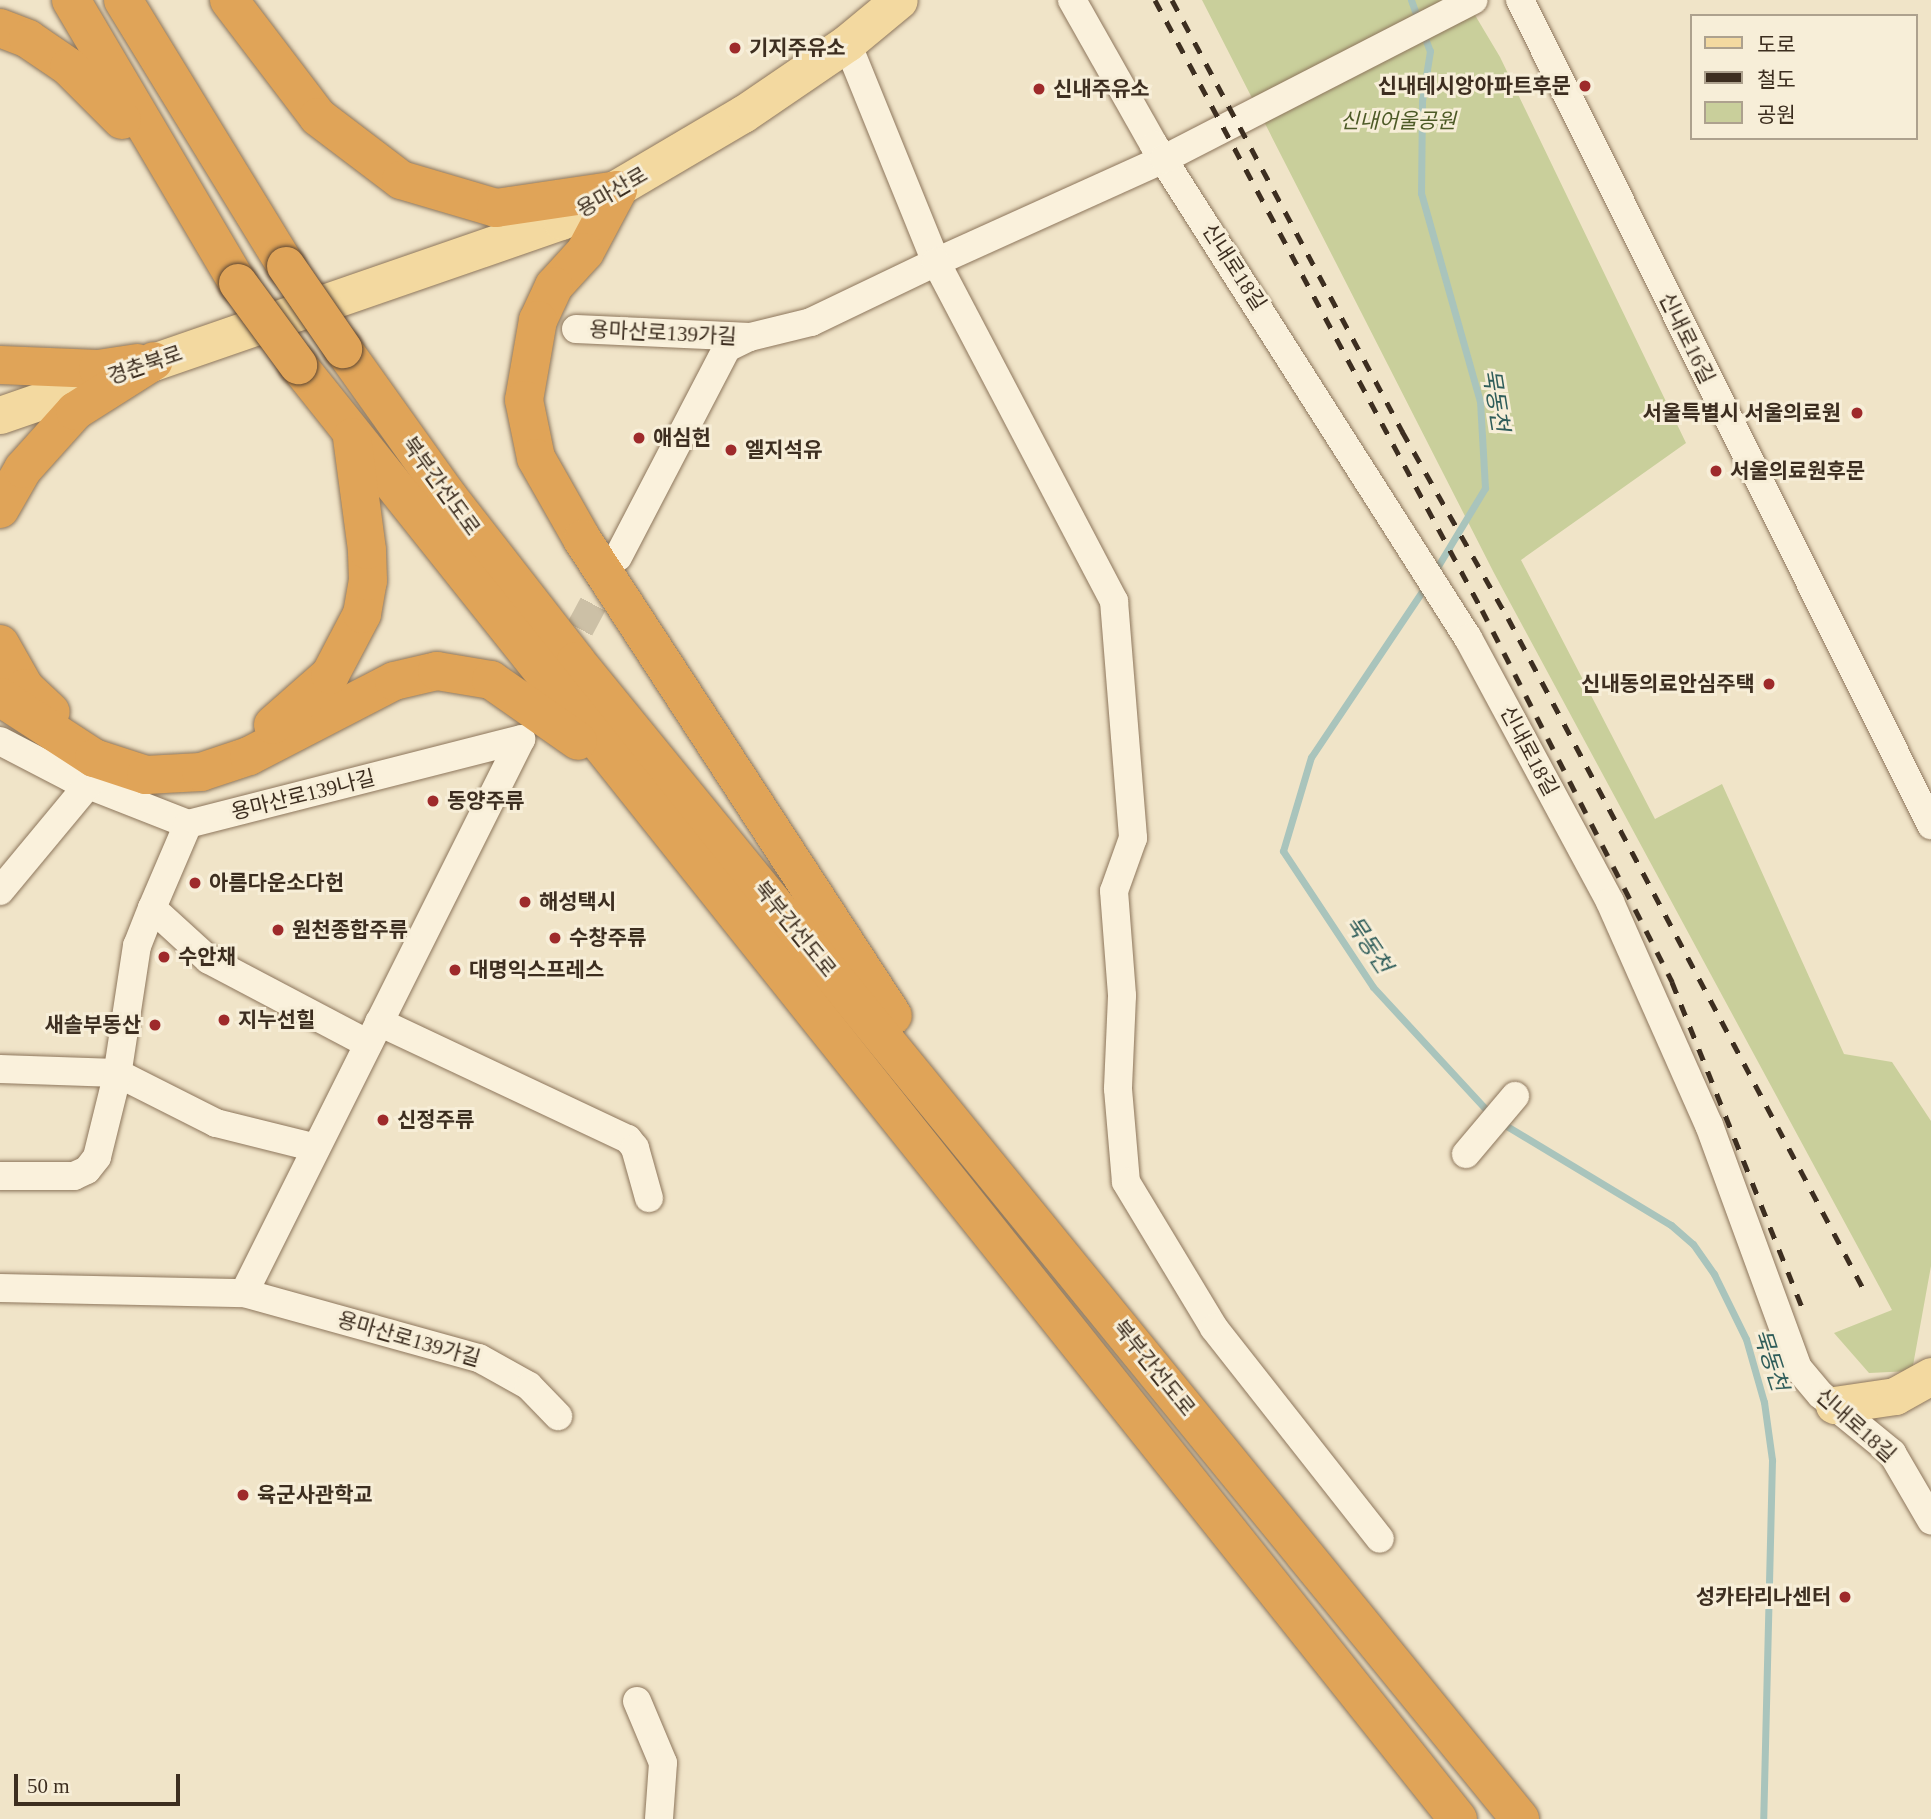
<!DOCTYPE html>
<html>
<head>
<meta charset="utf-8">
<style>
	body { margin:0 }
	#map { position:relative; width:1931px; height:1819px; overflow:hidden; background:#f0e4c8; font-family:"Times New Roman","Noto Sans KR",serif }
	div>[style] { position:absolute }
	.green>* { inset:0; background:#c9cf9b }
	.stream>* { height:7px; margin:-3.5px; padding:0 3.5px; transform-origin:3.5px; border-radius:3.5px; background:#a9c4bc }
	.minor-tunnel>* { height:28px; margin-top:-14px; transform-origin:0; background:repeating-linear-gradient(90deg,#ccc0a6 0 28px,transparent 0 42px) }
	.roads { filter:drop-shadow(0 0 2px #8d765c) drop-shadow(0 0 2px #8d765c) }
	.minor>* { height:28px; margin:-14px; padding:0 14px; transform-origin:14px; border-radius:14px; background:#faf1dc }
	.major>* { height:37px; margin:-18.5px; padding:0 18.5px; transform-origin:18.5px; border-radius:18.5px; background:#f3d9a0 }
	.highway>* { height:38px; margin:-19px; padding:0 19px; transform-origin:19px; border-radius:19px; background:#e0a458 }
	.rail>* { height:5px; margin-top:-2.5px; transform-origin:0; background:repeating-linear-gradient(90deg,#3d2e20 0 12px,transparent 0 24px) }
	.bridges { filter:drop-shadow(0 0 2px #5b4430) drop-shadow(0 0 2px #5b4430) }
	.highway-bridge>* { height:38px; margin:-19px; padding:0 19px; transform-origin:19px; border-radius:19px; background:#e0a458 }
	.dots>* { width:19px; height:19px; translate:-50% -50%; box-sizing:border-box; border:4px solid #f7eed8; border-radius:50% }
	span { translate:-50% -50%; white-space:nowrap; text-align:center; line-height:1.15; -webkit-text-stroke:6px #f7eed8; paint-order:stroke }
	.poi-label { font-size:21px; color:#3d2e20; font-weight:700 }
	.left { translate:0 -50%; text-align:left }
	.right { translate:-100% -50%; text-align:right }
	.park-label { font-size:21px; color:#4d5a26; font-style:italic }
	.street-label { font-size:21px; color:#3d2e20 }
	.water-label { font-size:23px; color:#2f5d5a; font-style:italic }
	.legend { position:absolute; left:1690px; top:14px; width:228px; height:126px; box-sizing:border-box; background:#f7eed8; border:2px solid #ada18e; margin:0; padding:9px 12px; list-style:none; font-size:21px; color:#3d2e20 }
	.legend li { display:flex; align-items:center; gap:14px; height:35px }
	.legend b { width:35px; border:2px solid #ada18e }
	.scale { position:absolute; left:14px; top:1774px; width:166px; height:32px; box-sizing:border-box; border:4px solid #3d2e20; border-top:0; padding-left:9px; font-size:21px; line-height:24px; white-space:nowrap; color:#3d2e20; -webkit-text-stroke:5px #f7eed8; paint-order:stroke }
</style>
</head>
<body>
<div id="map">
	<div class="green">
		<div style="clip-path:polygon(1202px 0,1466px 0,1500px 57px,1686px 443px,1521px 560px,1655px 819px,1722px 784px,1844px 1054px,1892px 1062px,1931px 1121px,1931px 1266px,1912px 1371px,1869px 1373px,1834px 1333px,1892px 1310px,1494px 573px)"></div>
	</div>
	<div class="stream">
		<div style="left:1411px;top:0;width:23px;rotate:70deg"></div>
		<div style="left:1423px;top:33px;width:19px;rotate:69deg"></div>
		<div style="left:1430px;top:51px;width:51px;rotate:99.1deg"></div>
		<div style="left:1422px;top:101px;width:92px;rotate:90.6deg"></div>
		<div style="left:1421px;top:193px;width:216px;rotate:74.2deg"></div>
		<div style="left:1480px;top:401px;width:87px;rotate:86.7deg"></div>
		<div style="left:1485px;top:488px;width:97px;rotate:121.1deg"></div>
		<div style="left:1427px;top:584px;width:208px;rotate:123.8deg"></div>
		<div style="left:1311px;top:757px;width:98px;rotate:106.6deg"></div>
		<div style="left:1283px;top:851px;width:163px;rotate:56.5deg"></div>
		<div style="left:1373px;top:987px;width:174px;rotate:47.3deg"></div>
		<div style="left:1500px;top:1122px;width:200px;rotate:31.1deg"></div>
		<div style="left:1671px;top:1225px;width:29px;rotate:41deg"></div>
		<div style="left:1693px;top:1244px;width:37px;rotate:55deg"></div>
		<div style="left:1714px;top:1274px;width:72px;rotate:63.8deg"></div>
		<div style="left:1746px;top:1339px;width:66px;rotate:74.1deg"></div>
		<div style="left:1764px;top:1402px;width:59px;rotate:82.1deg"></div>
		<div style="left:1772px;top:1460px;width:359px;rotate:91.4deg"></div>
	</div>
	<div class="minor-tunnel">
		<div style="left:560px;top:666px;width:117px;rotate:-61.9deg"></div>
	</div>
	<div class="roads">
		<div class="minor">
			<div style="left:1072px;top:0;width:167px;rotate:60.5deg"></div>
			<div style="left:1154px;top:145px;width:585px;rotate:57.51deg"></div>
			<div style="left:1468px;top:638px;width:300px;rotate:61.7deg"></div>
			<div style="left:1610px;top:902px;width:244px;rotate:66.1deg"></div>
			<div style="left:1709px;top:1125px;width:259px;rotate:69.9deg"></div>
			<div style="left:1798px;top:1368px;width:35px;rotate:50deg"></div>
			<div style="left:1821px;top:1395px;width:92px;rotate:39.2deg"></div>
			<div style="left:1892px;top:1453px;width:78px;rotate:59.8deg"></div>
			<div style="left:1520px;top:0;width:922px;rotate:63.52deg"></div>
			<div style="left:847px;top:43px;width:236px;rotate:67.9deg"></div>
			<div style="left:936px;top:262px;width:250px;rotate:-24.3deg"></div>
			<div style="left:1164px;top:159px;width:348px;rotate:-27.2deg"></div>
			<div style="left:576px;top:329px;width:174px;rotate:2.6deg"></div>
			<div style="left:618px;top:557px;width:236px;rotate:-62.5deg"></div>
			<div style="left:727px;top:348px;width:25px;rotate:-26deg"></div>
			<div style="left:750px;top:337px;width:63px;rotate:-13.8deg"></div>
			<div style="left:811px;top:322px;width:139px;rotate:-25.6deg"></div>
			<div style="left:936px;top:262px;width:383px;rotate:62.3deg"></div>
			<div style="left:1114px;top:601px;width:238px;rotate:85.4deg"></div>
			<div style="left:1133px;top:838px;width:56px;rotate:109.7deg"></div>
			<div style="left:1114px;top:891px;width:105px;rotate:85.6deg"></div>
			<div style="left:1122px;top:996px;width:93px;rotate:92.5deg"></div>
			<div style="left:1118px;top:1089px;width:93px;rotate:85.1deg"></div>
			<div style="left:1126px;top:1182px;width:170px;rotate:58.9deg"></div>
			<div style="left:1214px;top:1328px;width:268px;rotate:51.8deg"></div>
			<div style="left:0;top:741px;width:82px;rotate:27.5deg"></div>
			<div style="left:73px;top:779px;width:123px;rotate:21.4deg"></div>
			<div style="left:188px;top:824px;width:344px;rotate:-14.3deg"></div>
			<div style="left:188px;top:824px;width:91px;rotate:113.2deg"></div>
			<div style="left:152px;top:908px;width:77px;rotate:42.4deg"></div>
			<div style="left:209px;top:960px;width:180px;rotate:27.8deg"></div>
			<div style="left:0;top:891px;width:138px;rotate:-50.3deg"></div>
			<div style="left:379px;top:1022px;width:275px;rotate:25.2deg"></div>
			<div style="left:628px;top:1139px;width:11px;rotate:52deg"></div>
			<div style="left:635px;top:1148px;width:52px;rotate:74.4deg"></div>
			<div style="left:0;top:1069px;width:117px;rotate:2deg"></div>
			<div style="left:117px;top:1073px;width:111px;rotate:26.8deg"></div>
			<div style="left:216px;top:1123px;width:103px;rotate:14deg"></div>
			<div style="left:1466px;top:1154px;width:76px;rotate:-49.8deg"></div>
			<div style="left:0;top:1176px;width:74px"></div>
			<div style="left:74px;top:1176px;width:14px;rotate:-25deg"></div>
			<div style="left:87px;top:1170px;width:16px;rotate:-52deg"></div>
			<div style="left:97px;top:1157px;width:83px;rotate:-76.1deg"></div>
			<div style="left:117px;top:1076px;width:132px;rotate:-81.3deg"></div>
			<div style="left:137px;top:946px;width:41px;rotate:-68.5deg"></div>
			<div style="left:0;top:1288px;width:244px;rotate:1.2deg"></div>
			<div style="left:244px;top:1293px;width:244px;rotate:15.5deg"></div>
			<div style="left:479px;top:1358px;width:57px;rotate:29.2deg"></div>
			<div style="left:529px;top:1386px;width:42px;rotate:46deg"></div>
			<div style="left:244px;top:1293px;width:619px;rotate:-63.43deg"></div>
			<div style="left:637px;top:1701px;width:67px;rotate:67.2deg"></div>
			<div style="left:663px;top:1763px;width:56px;rotate:94.1deg"></div>
		</div>
		<div class="major">
			<div style="left:0;top:415px;width:594px;rotate:-19.08deg"></div>
			<div style="left:561px;top:221px;width:211px;rotate:-30.5deg"></div>
			<div style="left:743px;top:114px;width:126px;rotate:-34.3deg"></div>
			<div style="left:847px;top:43px;width:67px;rotate:-39.6deg"></div>
			<div style="left:1834px;top:1405px;width:62px;rotate:-8.4deg"></div>
			<div style="left:1895px;top:1396px;width:41px;rotate:-29.1deg"></div>
		</div>
		<div class="highway">
			<div style="left:71px;top:0;width:329px;rotate:59.5deg"></div>
			<div style="left:123px;top:0;width:312px;rotate:58.5deg"></div>
			<div style="left:229px;top:0;width:147px;rotate:52.7deg"></div>
			<div style="left:318px;top:117px;width:104px;rotate:37.2deg"></div>
			<div style="left:401px;top:180px;width:99px;rotate:16.4deg"></div>
			<div style="left:496px;top:208px;width:123px;rotate:-8.4deg"></div>
			<div style="left:0;top:28px;width:30px;rotate:21deg"></div>
			<div style="left:28px;top:39px;width:50px;rotate:34.3deg"></div>
			<div style="left:69px;top:67px;width:75px;rotate:45deg"></div>
			<div style="left:618px;top:190px;width:70px;rotate:118deg"></div>
			<div style="left:585px;top:252px;width:46px;rotate:132.4deg"></div>
			<div style="left:554px;top:286px;width:38px;rotate:115deg"></div>
			<div style="left:538px;top:320px;width:81px;rotate:99.9deg"></div>
			<div style="left:524px;top:400px;width:59px;rotate:78.3deg"></div>
			<div style="left:536px;top:458px;width:93px;rotate:60.4deg"></div>
			<div style="left:582px;top:539px;width:569px;rotate:56.9deg"></div>
			<div style="left:343px;top:349px;width:179px;rotate:54.5deg"></div>
			<div style="left:447px;top:495px;width:210px;rotate:52.1deg"></div>
			<div style="left:576px;top:661px;width:1494px;rotate:50.81deg"></div>
			<div style="left:0;top:365px;width:98px;rotate:2.3deg"></div>
			<div style="left:98px;top:369px;width:40px;rotate:-8.5deg"></div>
			<div style="left:298px;top:365px;width:1860px;rotate:51.42deg"></div>
			<div style="left:0;top:509px;width:46px;rotate:-60.1deg"></div>
			<div style="left:23px;top:469px;width:78px;rotate:-48.1deg"></div>
			<div style="left:75px;top:411px;width:93px;rotate:-32.3deg"></div>
			<div style="left:0;top:644px;width:51px;rotate:60.4deg"></div>
			<div style="left:25px;top:688px;width:35px;rotate:43deg"></div>
			<div style="left:0;top:697px;width:112px;rotate:33deg"></div>
			<div style="left:94px;top:758px;width:55px;rotate:18.1deg"></div>
			<div style="left:146px;top:775px;width:55px;rotate:-3.1deg"></div>
			<div style="left:201px;top:772px;width:51px;rotate:-18.4deg"></div>
			<div style="left:249px;top:756px;width:163px;rotate:-27.3deg"></div>
			<div style="left:394px;top:681px;width:44px;rotate:-13.1deg"></div>
			<div style="left:437px;top:671px;width:55px;rotate:9.5deg"></div>
			<div style="left:491px;top:680px;width:106px;rotate:35deg"></div>
			<div style="left:273px;top:725px;width:76px;rotate:-41.3deg"></div>
			<div style="left:330px;top:675px;width:69px;rotate:-62.3deg"></div>
			<div style="left:362px;top:614px;width:34px;rotate:-80deg"></div>
			<div style="left:368px;top:581px;width:31px;rotate:-92deg"></div>
			<div style="left:367px;top:550px;width:114px;rotate:-97.6deg"></div>
		</div>
	</div>
	<div class="rail">
		<div style="left:1155px;top:0;width:692px;rotate:61.81deg"></div>
		<div style="left:1482px;top:610px;width:418px;rotate:62.9deg"></div>
		<div style="left:1672px;top:982px;width:359px;rotate:68.2deg"></div>
		<div style="left:1172px;top:0;width:489px;rotate:61.9deg"></div>
		<div style="left:1402px;top:431px;width:215px;rotate:60.5deg"></div>
		<div style="left:1508px;top:618px;width:760px;rotate:62.09deg"></div>
	</div>
	<div class="bridges">
		<div class="highway-bridge">
			<div style="left:286px;top:266px;width:101px;rotate:55.5deg"></div>
			<div style="left:238px;top:283px;width:102px;rotate:53.8deg"></div>
		</div>
	</div>
	<div class="dots">
		<div style="left:735px;top:48px;background:#9e2a2b"></div>
		<div style="left:1585px;top:86px;background:#9e2a2b"></div>
		<div style="left:1039px;top:89px;background:#9e2a2b"></div>
		<div style="left:1857px;top:413px;background:#9e2a2b"></div>
		<div style="left:639px;top:438px;background:#9e2a2b"></div>
		<div style="left:731px;top:450px;background:#9e2a2b"></div>
		<div style="left:1716px;top:471px;background:#9e2a2b"></div>
		<div style="left:1769px;top:684px;background:#9e2a2b"></div>
		<div style="left:433px;top:801px;background:#9e2a2b"></div>
		<div style="left:195px;top:883px;background:#9e2a2b"></div>
		<div style="left:525px;top:902px;background:#9e2a2b"></div>
		<div style="left:278px;top:930px;background:#9e2a2b"></div>
		<div style="left:555px;top:938px;background:#9e2a2b"></div>
		<div style="left:164px;top:957px;background:#9e2a2b"></div>
		<div style="left:455px;top:970px;background:#9e2a2b"></div>
		<div style="left:224px;top:1020px;background:#9e2a2b"></div>
		<div style="left:155px;top:1025px;background:#9e2a2b"></div>
		<div style="left:383px;top:1120px;background:#9e2a2b"></div>
		<div style="left:243px;top:1495px;background:#9e2a2b"></div>
		<div style="left:1845px;top:1597px;background:#9e2a2b"></div>
	</div>
	<div class="poi-label">
		<span class="left" style="left:749px;top:48px">기지주유소</span>
		<span class="right" style="left:1571px;top:86px">신내데시앙아파트후문</span>
		<span class="left" style="left:1053px;top:89px">신내주유소</span>
		<span class="right" style="left:1841px;top:413px">서울특별시 서울의료원</span>
		<span class="left" style="left:653px;top:438px">애심헌</span>
		<span class="left" style="left:745px;top:450px">엘지석유</span>
		<span class="left" style="left:1730px;top:471px">서울의료원후문</span>
		<span class="right" style="left:1755px;top:684px">신내동의료안심주택</span>
		<span class="left" style="left:447px;top:801px">동양주류</span>
		<span class="left" style="left:209px;top:883px">아름다운소다헌</span>
		<span class="left" style="left:539px;top:902px">해성택시</span>
		<span class="left" style="left:292px;top:930px">원천종합주류</span>
		<span class="left" style="left:569px;top:938px">수창주류</span>
		<span class="left" style="left:178px;top:957px">수안채</span>
		<span class="left" style="left:469px;top:970px">대명익스프레스</span>
		<span class="left" style="left:238px;top:1020px">지누선힐</span>
		<span class="right" style="left:141px;top:1025px">새솔부동산</span>
		<span class="left" style="left:397px;top:1120px">신정주류</span>
		<span class="left" style="left:257px;top:1495px">육군사관학교</span>
		<span class="right" style="left:1831px;top:1597px">성카타리나센터</span>
	</div>
	<div class="park-label">
		<span style="left:1398px;top:121px">신내어울공원</span>
	</div>
	<div class="street-label">
		<span style="left:612px;top:192px;rotate:-30deg">용마산로</span>
		<span style="left:1234px;top:267px;rotate:57deg">신내로18길</span>
		<span style="left:663px;top:333px;rotate:3deg">용마산로139가길</span>
		<span style="left:1687px;top:338px;rotate:64deg">신내로16길</span>
		<span style="left:145px;top:365px;rotate:-19deg">경춘북로</span>
		<span style="left:441px;top:486px;rotate:54deg">북부간선도로</span>
		<span style="left:1529px;top:751px;rotate:62deg">신내로18길</span>
		<span style="left:303px;top:795px;rotate:-14deg">용마산로139나길</span>
		<span style="left:795px;top:929px;rotate:51deg">북부간선도로</span>
		<span style="left:409px;top:1339px;rotate:16deg">용마산로139가길</span>
		<span style="left:1154px;top:1368px;rotate:51deg">북부간선도로</span>
		<span style="left:1856px;top:1425px;rotate:42deg">신내로18길</span>
	</div>
	<div class="water-label">
		<span style="left:1495px;top:400px;rotate:81deg">묵동천</span>
		<span style="left:1368px;top:945px;rotate:56deg">묵동천</span>
		<span style="left:1770px;top:1360px;rotate:72deg">묵동천</span>
	</div>
	<ul class="legend">
	<li><b style="height:9px;background:#f3d9a0"></b>도로</li>
	<li><b style="height:9px;background:#3d2e20"></b>철도</li>
	<li><b style="height:19px;background:#c9cf9b"></b>공원</li>
	</ul>
	<div class="scale">50 m</div>
</div>
</body>
</html>
